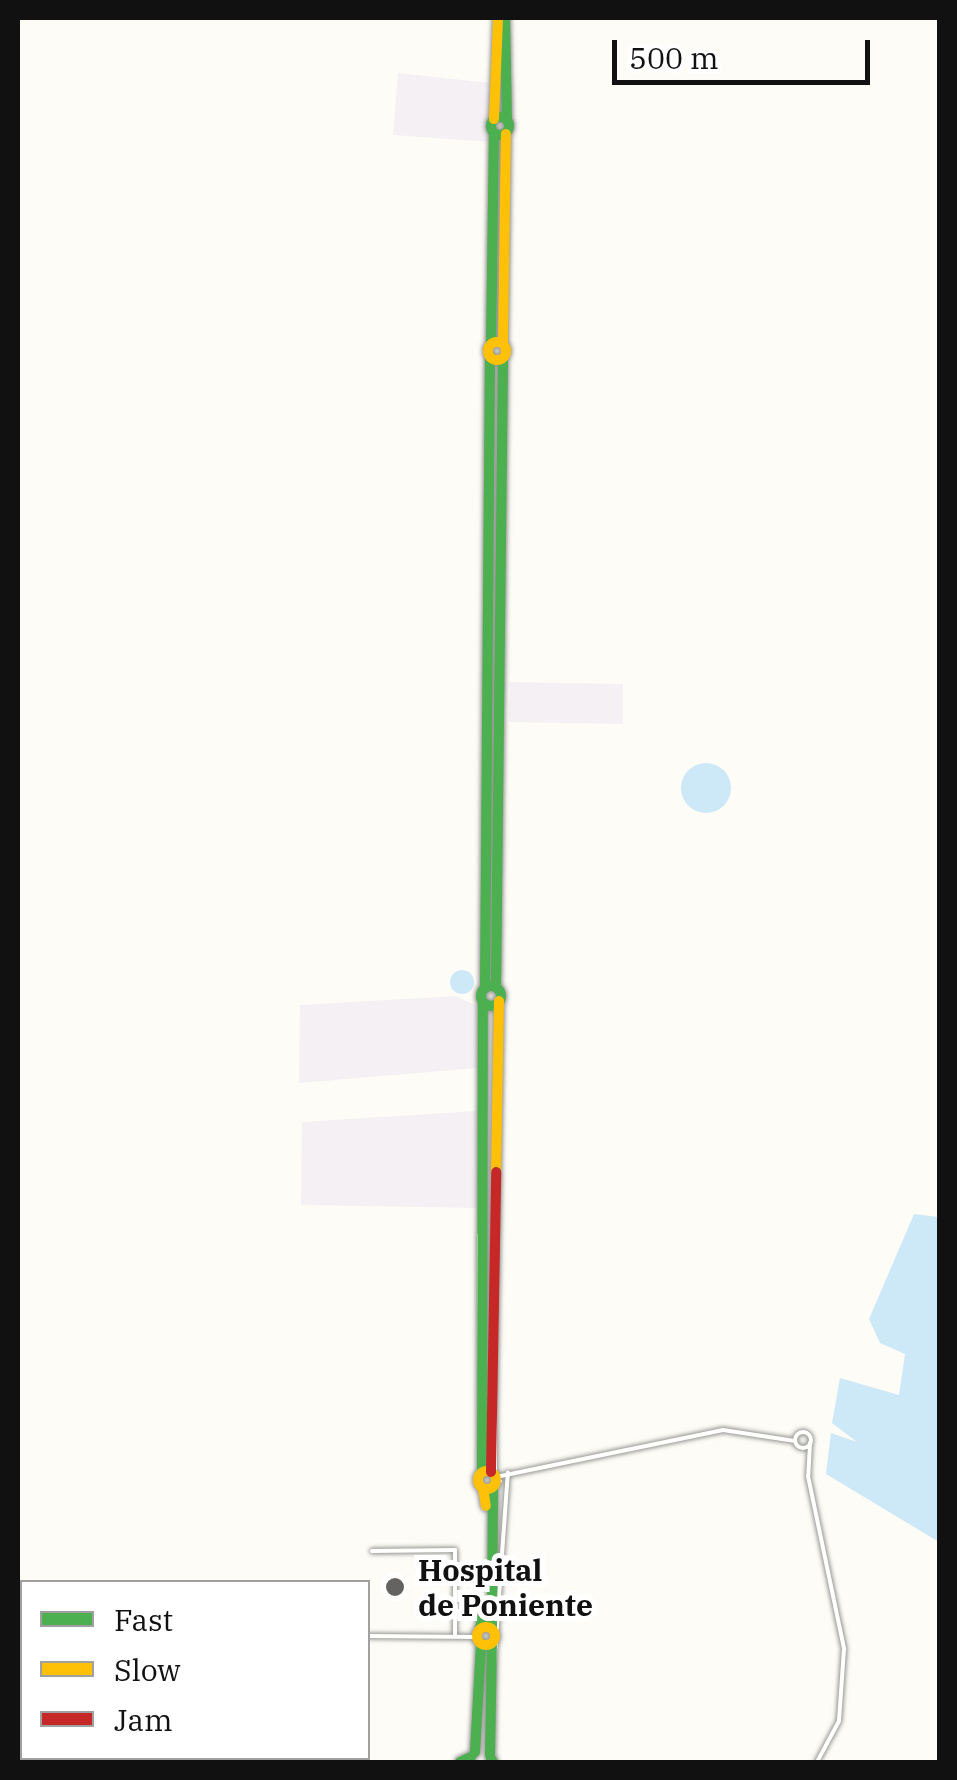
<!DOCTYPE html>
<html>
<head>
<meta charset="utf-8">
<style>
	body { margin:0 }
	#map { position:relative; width:957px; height:1780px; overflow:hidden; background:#fdfcf7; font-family:"IBM Plex Serif",serif }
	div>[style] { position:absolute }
	.industrial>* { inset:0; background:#f5f0f3 }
	.water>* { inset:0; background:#cde8f7 }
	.round { border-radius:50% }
	.roads { filter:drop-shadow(0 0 2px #979795) drop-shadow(0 0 2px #979795) }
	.street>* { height:4px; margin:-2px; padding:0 2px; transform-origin:2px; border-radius:2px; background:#fffffe }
	.street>.ring { margin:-2px; padding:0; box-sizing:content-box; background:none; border:4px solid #fffffe; border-radius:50% }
	.fast>* { height:10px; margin:-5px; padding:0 5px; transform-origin:5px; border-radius:5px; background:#4caf50 }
	.fast>.ring { margin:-5px; padding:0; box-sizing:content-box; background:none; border:10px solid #4caf50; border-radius:50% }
	.slow>* { height:10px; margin:-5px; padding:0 5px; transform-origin:5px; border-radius:5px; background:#ffc107 }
	.slow>.ring { margin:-5px; padding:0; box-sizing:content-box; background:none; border:10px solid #ffc107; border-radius:50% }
	.jam>* { height:10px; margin:-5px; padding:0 5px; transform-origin:5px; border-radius:5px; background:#c62828 }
	.dots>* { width:28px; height:28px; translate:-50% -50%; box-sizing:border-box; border:5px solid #fff; border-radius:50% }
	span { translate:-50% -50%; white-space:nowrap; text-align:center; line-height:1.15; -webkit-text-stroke:10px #fff; paint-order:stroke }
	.poi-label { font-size:30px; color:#111; font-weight:700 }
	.left { translate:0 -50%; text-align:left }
	.frame { position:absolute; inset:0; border:20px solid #111; pointer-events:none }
	.legend { position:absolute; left:20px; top:1580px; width:350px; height:180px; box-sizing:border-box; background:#fff; border:2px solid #a0a0a0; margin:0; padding:12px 18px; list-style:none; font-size:30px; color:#111 }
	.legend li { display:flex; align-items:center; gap:20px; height:50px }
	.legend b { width:50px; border:2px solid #a0a0a0 }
	.scale { position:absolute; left:612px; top:40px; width:258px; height:45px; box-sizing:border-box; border:5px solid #111; border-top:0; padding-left:12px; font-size:30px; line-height:35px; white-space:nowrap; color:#111; -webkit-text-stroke:8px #fff; paint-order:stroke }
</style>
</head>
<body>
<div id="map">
	<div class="industrial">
		<div style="clip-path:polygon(398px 73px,489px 83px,490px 142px,393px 135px)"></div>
		<div style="clip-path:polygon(510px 682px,623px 684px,623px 724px,509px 722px)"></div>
		<div style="clip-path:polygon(456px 996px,477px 1006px,478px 1068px,299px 1083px,300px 1005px)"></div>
		<div style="clip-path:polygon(477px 1111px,477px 1208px,301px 1205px,302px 1122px)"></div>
	</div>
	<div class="water">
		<div class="round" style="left:681px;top:763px;width:50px;height:50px"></div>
		<div class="round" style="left:450px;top:970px;width:24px;height:24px"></div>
		<div style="clip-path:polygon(914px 1214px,939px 1217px,939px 1542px,826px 1474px,831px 1433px,857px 1442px,832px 1423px,840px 1378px,899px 1395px,905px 1354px,880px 1343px,869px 1319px)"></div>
	</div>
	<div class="roads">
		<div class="street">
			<div style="left:479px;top:1235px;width:240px;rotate:89.8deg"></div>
			<div class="ring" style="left:795px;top:1432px;width:12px;height:12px"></div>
			<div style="left:810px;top:1443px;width:33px;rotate:93deg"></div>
			<div style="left:808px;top:1476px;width:177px;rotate:78.2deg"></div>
			<div style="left:844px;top:1649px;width:72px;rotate:94deg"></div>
			<div style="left:839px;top:1721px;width:47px;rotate:118.2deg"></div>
			<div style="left:495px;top:1475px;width:60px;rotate:-90deg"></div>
			<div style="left:496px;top:1477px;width:232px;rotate:-11.7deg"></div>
			<div style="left:723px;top:1430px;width:73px;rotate:8.7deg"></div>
			<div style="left:496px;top:1482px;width:4px;rotate:-14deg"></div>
			<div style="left:372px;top:1551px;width:83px;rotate:-0.7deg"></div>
			<div style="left:455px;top:1550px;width:86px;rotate:90deg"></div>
			<div style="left:368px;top:1636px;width:109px;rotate:0.5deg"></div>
			<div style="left:494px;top:1666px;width:194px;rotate:-85.9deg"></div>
		</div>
		<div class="fast">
			<div style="left:505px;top:18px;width:101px;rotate:88.9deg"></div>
			<div class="ring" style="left:491px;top:117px;width:8px;height:8px"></div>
			<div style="left:491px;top:343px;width:210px;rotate:-89.2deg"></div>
			<div class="ring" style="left:481px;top:986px;width:10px;height:10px"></div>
			<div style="left:496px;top:987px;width:629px;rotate:-89.36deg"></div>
			<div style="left:485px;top:988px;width:632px;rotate:-89.55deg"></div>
			<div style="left:482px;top:1473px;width:471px;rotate:-89.9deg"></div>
			<div style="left:480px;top:1629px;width:20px;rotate:-79deg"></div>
			<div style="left:492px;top:1629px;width:142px;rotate:-89.6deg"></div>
			<div style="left:475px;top:1752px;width:109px;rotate:-86.8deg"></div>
			<div style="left:490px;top:1755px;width:112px;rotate:-89deg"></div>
			<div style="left:491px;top:1759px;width:4px;rotate:56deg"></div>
			<div style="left:460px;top:1762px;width:12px;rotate:-24deg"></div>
		</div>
		<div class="slow">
			<div style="left:494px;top:119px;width:101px;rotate:-87.7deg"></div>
			<div class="ring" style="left:488px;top:342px;width:8px;height:8px"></div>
			<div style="left:503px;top:343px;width:209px;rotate:-89.2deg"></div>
			<div style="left:496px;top:1172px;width:171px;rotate:-89deg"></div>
			<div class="ring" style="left:478px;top:1471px;width:8px;height:8px"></div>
			<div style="left:483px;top:1488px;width:18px;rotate:81deg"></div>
			<div class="ring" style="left:477px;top:1627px;width:8px;height:8px"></div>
		</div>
		<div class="jam">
			<div style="left:491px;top:1472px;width:300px;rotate:-89deg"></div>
		</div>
	</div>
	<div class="dots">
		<div style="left:395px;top:1587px;background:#646362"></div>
	</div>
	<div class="poi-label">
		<span class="left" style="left:418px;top:1587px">Hospital<br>de Poniente</span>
	</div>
	<div class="frame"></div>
	<ul class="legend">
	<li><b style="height:12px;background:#4caf50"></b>Fast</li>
	<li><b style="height:12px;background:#ffc107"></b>Slow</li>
	<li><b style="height:12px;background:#c62828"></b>Jam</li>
	</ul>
	<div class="scale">500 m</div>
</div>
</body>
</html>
